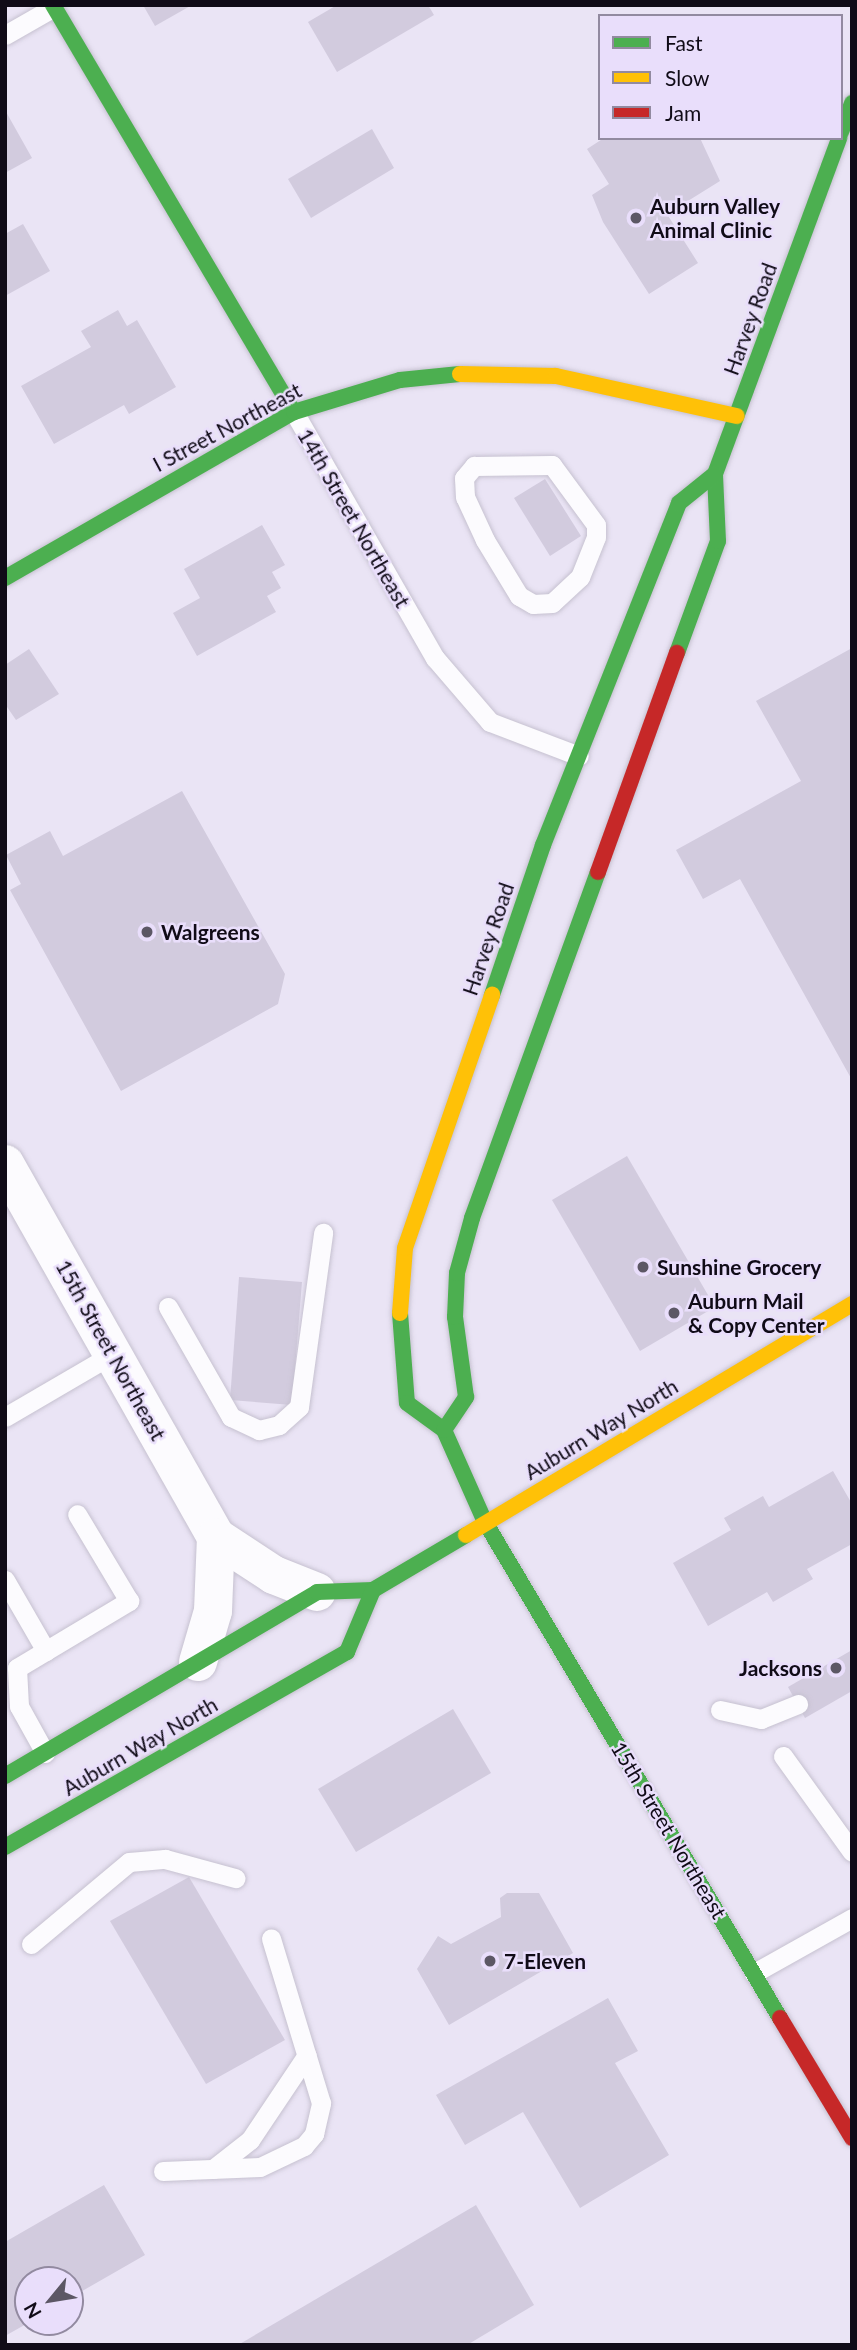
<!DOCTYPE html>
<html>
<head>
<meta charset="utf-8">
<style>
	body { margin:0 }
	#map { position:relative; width:857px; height:2350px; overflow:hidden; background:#eae4f5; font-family:Lato,sans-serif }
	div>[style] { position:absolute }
	.building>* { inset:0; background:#d2cbde }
	.roads { filter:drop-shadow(0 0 2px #c6c1d0) drop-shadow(0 0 2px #c6c1d0) }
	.lane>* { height:19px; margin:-9.5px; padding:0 9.5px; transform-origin:9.5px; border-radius:9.5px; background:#fcfbfe }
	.street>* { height:38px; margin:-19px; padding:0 19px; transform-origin:19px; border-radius:19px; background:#fcfbfe }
	.fast>* { height:16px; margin:-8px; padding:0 8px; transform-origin:8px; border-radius:8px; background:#4caf50 }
	.slow>* { height:16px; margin:-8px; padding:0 8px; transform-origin:8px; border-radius:8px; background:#ffc107 }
	.jam>* { height:16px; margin:-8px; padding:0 8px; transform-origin:8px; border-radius:8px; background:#c62828 }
	.dots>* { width:19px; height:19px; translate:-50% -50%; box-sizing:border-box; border:4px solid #e9defb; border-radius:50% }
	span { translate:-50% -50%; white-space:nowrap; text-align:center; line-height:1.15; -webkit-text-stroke:5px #e9defb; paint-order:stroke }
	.poi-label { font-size:21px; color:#100b17; font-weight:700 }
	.left { translate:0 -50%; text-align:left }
	.right { translate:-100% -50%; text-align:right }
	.street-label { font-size:21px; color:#100b17 }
	.frame { position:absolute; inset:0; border:7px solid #100b17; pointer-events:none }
	.legend { position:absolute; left:598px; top:14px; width:245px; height:126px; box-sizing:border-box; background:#e9defb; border:2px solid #928aa0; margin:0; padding:9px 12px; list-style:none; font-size:21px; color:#100b17 }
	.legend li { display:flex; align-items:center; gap:14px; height:35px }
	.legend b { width:35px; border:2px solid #928aa0 }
	.north { position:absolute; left:14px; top:2266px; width:70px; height:70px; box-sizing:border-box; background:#e9defb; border:2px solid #928aa0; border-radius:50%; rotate:240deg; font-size:19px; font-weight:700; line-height:28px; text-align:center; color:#100b17 }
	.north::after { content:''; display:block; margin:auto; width:24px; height:32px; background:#5c5765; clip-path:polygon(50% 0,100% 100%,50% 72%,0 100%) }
</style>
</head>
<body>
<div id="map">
	<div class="building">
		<div style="clip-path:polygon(143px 5px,192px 5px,155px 26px)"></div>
		<div style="clip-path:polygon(337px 5px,428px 5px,434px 15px,337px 72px,308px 22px)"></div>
		<div style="clip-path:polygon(5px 110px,32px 158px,5px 173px)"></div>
		<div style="clip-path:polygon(372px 129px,394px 168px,311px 218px,288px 179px)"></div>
		<div style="clip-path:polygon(604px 138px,700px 138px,720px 181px,667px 214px,698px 263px,649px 294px,603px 222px,592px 195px,609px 184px,587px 149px)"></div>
		<div style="clip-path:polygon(23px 224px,50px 271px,5px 296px,5px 234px)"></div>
		<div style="clip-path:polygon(118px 310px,127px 326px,137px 320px,176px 387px,129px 414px,124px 405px,54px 444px,21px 386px,91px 347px,81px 331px)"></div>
		<div style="clip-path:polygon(545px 479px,581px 536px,550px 556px,514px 498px)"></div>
		<div style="clip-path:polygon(262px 525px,285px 565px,272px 572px,281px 588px,267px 596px,276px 612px,197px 656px,173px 613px,200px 598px,184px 569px)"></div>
		<div style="clip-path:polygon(852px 648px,852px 1080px,740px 879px,703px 899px,676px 850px,801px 781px,756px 701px)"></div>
		<div style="clip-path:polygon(29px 649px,59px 694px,16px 720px,5px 704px,5px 665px)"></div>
		<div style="clip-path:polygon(182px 791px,285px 974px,278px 1004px,121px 1091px,10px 890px,21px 884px,6px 855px,50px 831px,63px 856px)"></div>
		<div style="clip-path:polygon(627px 1156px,715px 1307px,640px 1351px,552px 1200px)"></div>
		<div style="clip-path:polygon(239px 1277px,302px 1282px,292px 1405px,230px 1400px)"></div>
		<div style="clip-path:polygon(833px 1471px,852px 1504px,852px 1544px,807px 1569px,813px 1579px,773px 1602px,767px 1592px,708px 1626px,673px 1563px,731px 1530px,724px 1518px,763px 1496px,769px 1507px)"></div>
		<div style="clip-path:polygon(852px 1650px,852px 1691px,805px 1718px,788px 1687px)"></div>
		<div style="clip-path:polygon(453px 1709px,491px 1773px,356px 1852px,318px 1789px)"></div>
		<div style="clip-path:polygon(189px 1877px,285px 2040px,206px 2084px,110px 1921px)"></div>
		<div style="clip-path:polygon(507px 1893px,539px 1893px,573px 1953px,449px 2025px,417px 1969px,438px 1936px,451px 1944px,501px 1917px,500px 1898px)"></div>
		<div style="clip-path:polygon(608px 1998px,638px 2051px,615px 2063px,669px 2155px,580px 2208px,523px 2112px,465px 2145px,436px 2095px)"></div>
		<div style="clip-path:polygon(104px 2185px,145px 2255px,70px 2298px,70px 2280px,28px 2280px,28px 2323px,5px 2336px,5px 2242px)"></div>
		<div style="clip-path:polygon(476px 2205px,534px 2305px,467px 2345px,238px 2345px)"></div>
	</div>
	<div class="roads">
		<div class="lane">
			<div style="left:5px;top:35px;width:56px;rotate:-29.7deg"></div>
			<div style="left:294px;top:412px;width:284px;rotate:60.2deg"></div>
			<div style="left:435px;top:658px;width:84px;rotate:49.3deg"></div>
			<div style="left:490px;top:722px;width:95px;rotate:20.9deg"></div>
			<div style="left:552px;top:465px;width:74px;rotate:53.7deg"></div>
			<div style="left:596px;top:525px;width:12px;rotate:90deg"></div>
			<div style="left:596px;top:537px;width:43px;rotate:111.8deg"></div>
			<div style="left:580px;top:577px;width:38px;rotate:137deg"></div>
			<div style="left:552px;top:603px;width:19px;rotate:177deg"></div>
			<div style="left:533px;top:604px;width:16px;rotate:-150deg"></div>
			<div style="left:519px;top:596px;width:66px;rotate:-121.3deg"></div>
			<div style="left:485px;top:540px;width:47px;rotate:-114.9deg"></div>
			<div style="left:465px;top:497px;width:19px;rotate:-93deg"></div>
			<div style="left:464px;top:478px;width:16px;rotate:-50deg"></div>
			<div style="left:474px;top:466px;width:78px;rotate:-0.7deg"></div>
			<div style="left:168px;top:1307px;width:127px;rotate:60.2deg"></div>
			<div style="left:231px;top:1417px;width:31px;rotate:25deg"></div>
			<div style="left:259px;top:1430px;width:21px;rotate:-14deg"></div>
			<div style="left:279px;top:1425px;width:27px;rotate:-42deg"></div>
			<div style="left:299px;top:1407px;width:176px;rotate:-82.1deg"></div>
			<div style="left:5px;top:1417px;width:125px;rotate:-30.3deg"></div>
			<div style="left:5px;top:1580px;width:82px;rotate:60deg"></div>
			<div style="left:720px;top:1710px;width:42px;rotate:12.4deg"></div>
			<div style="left:761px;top:1719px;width:40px;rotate:-22deg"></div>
			<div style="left:45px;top:1753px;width:54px;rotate:-119deg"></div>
			<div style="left:19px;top:1706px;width:38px;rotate:-93deg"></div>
			<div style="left:17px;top:1668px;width:131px;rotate:-30.9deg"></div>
			<div style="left:129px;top:1601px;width:101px;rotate:-120.9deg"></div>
			<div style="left:783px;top:1756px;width:118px;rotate:54.3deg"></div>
			<div style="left:31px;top:1944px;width:128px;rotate:-39.9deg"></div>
			<div style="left:129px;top:1862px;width:36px;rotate:-5deg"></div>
			<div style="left:165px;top:1859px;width:73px;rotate:15.2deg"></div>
			<div style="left:754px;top:1973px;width:112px;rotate:-29.3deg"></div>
			<div style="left:213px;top:2169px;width:47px;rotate:-38.1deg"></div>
			<div style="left:250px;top:2140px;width:102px;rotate:-56.2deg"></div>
			<div style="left:163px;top:2171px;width:97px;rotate:-2.4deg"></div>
			<div style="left:260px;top:2167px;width:49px;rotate:-25.5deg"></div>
			<div style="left:304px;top:2146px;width:16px;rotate:-50deg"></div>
			<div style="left:314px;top:2134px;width:32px;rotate:-77deg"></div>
			<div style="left:321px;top:2103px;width:172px;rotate:-106.9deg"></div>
		</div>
		<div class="street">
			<div style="left:5px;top:1164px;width:429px;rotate:60.5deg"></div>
			<div style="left:198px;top:1662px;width:53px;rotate:-73.6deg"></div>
			<div style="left:213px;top:1611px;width:74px;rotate:-87.7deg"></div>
			<div style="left:216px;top:1537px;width:69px;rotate:33.2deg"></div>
			<div style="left:274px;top:1575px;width:46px;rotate:21.6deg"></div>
		</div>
		<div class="fast">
			<div style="left:53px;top:5px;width:473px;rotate:59.4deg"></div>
			<div style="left:841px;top:132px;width:31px;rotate:-69deg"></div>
			<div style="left:5px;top:578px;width:333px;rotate:-29.9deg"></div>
			<div style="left:294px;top:412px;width:111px;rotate:-16.8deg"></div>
			<div style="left:400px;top:380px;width:60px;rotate:-5.7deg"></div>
			<div style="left:677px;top:653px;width:119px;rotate:-69.9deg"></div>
			<div style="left:718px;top:541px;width:67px;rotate:-92.6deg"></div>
			<div style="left:715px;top:474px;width:358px;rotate:-69.7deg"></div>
			<div style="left:492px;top:995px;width:158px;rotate:-71.2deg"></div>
			<div style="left:543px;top:845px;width:368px;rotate:-68.3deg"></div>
			<div style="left:679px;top:503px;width:46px;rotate:-38.9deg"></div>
			<div style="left:400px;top:1313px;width:90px;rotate:85.6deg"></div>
			<div style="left:407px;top:1403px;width:46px;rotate:36.1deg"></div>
			<div style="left:444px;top:1430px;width:101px;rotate:66deg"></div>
			<div style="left:485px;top:1522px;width:577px;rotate:59.26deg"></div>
			<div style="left:444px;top:1430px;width:40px;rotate:-56deg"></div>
			<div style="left:466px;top:1397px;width:81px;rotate:-97.8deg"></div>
			<div style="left:455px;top:1317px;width:44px;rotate:-87.4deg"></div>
			<div style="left:457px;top:1273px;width:57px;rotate:-74.7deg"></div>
			<div style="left:472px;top:1218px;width:368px;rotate:-70deg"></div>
			<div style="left:5px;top:1776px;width:362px;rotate:-30.5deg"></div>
			<div style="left:317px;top:1592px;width:56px;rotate:-2deg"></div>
			<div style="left:373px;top:1590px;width:108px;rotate:-30.6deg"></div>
			<div style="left:5px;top:1847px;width:394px;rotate:-29.7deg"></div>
			<div style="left:347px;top:1652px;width:67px;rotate:-67.2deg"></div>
		</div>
		<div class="slow">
			<div style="left:460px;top:374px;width:96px;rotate:1.2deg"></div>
			<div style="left:556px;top:376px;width:185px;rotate:12.5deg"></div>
			<div style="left:400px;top:1313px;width:65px;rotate:-85.6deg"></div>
			<div style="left:405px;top:1248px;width:268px;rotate:-71deg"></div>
			<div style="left:466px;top:1535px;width:450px;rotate:-30.9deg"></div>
		</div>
		<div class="jam">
			<div style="left:598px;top:872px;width:233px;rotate:-70.2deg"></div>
			<div style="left:780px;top:2018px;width:140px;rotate:59deg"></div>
		</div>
	</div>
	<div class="dots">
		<div style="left:636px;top:218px;background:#5c5765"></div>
		<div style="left:147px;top:932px;background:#5c5765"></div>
		<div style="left:643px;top:1267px;background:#5c5765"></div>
		<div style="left:674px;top:1313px;background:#5c5765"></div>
		<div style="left:836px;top:1668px;background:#5c5765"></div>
		<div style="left:490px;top:1961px;background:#5c5765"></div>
	</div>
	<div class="poi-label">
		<span class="left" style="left:650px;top:218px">Auburn Valley<br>Animal Clinic</span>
		<span class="left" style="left:161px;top:932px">Walgreens</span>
		<span class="left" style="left:657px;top:1267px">Sunshine Grocery</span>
		<span class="left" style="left:688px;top:1313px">Auburn Mail<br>&amp; Copy Center</span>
		<span class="right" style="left:822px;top:1668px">Jacksons</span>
		<span class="left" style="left:504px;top:1961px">7-Eleven</span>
	</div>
	<div class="street-label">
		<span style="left:750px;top:319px;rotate:-70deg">Harvey Road</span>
		<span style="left:227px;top:427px;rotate:-28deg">I Street Northeast</span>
		<span style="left:354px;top:518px;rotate:60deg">14th Street Northeast</span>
		<span style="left:488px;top:939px;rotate:-71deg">Harvey Road</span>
		<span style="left:111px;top:1350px;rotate:61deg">15th Street Northeast</span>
		<span style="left:601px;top:1429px;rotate:-31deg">Auburn Way North</span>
		<span style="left:140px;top:1746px;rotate:-30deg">Auburn Way North</span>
		<span style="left:669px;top:1830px;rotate:59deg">15th Street Northeast</span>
	</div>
	<div class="frame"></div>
	<ul class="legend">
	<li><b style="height:9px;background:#4caf50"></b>Fast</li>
	<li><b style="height:9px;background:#ffc107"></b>Slow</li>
	<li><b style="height:9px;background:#c62828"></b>Jam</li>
	</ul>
	<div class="north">N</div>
</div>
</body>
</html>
